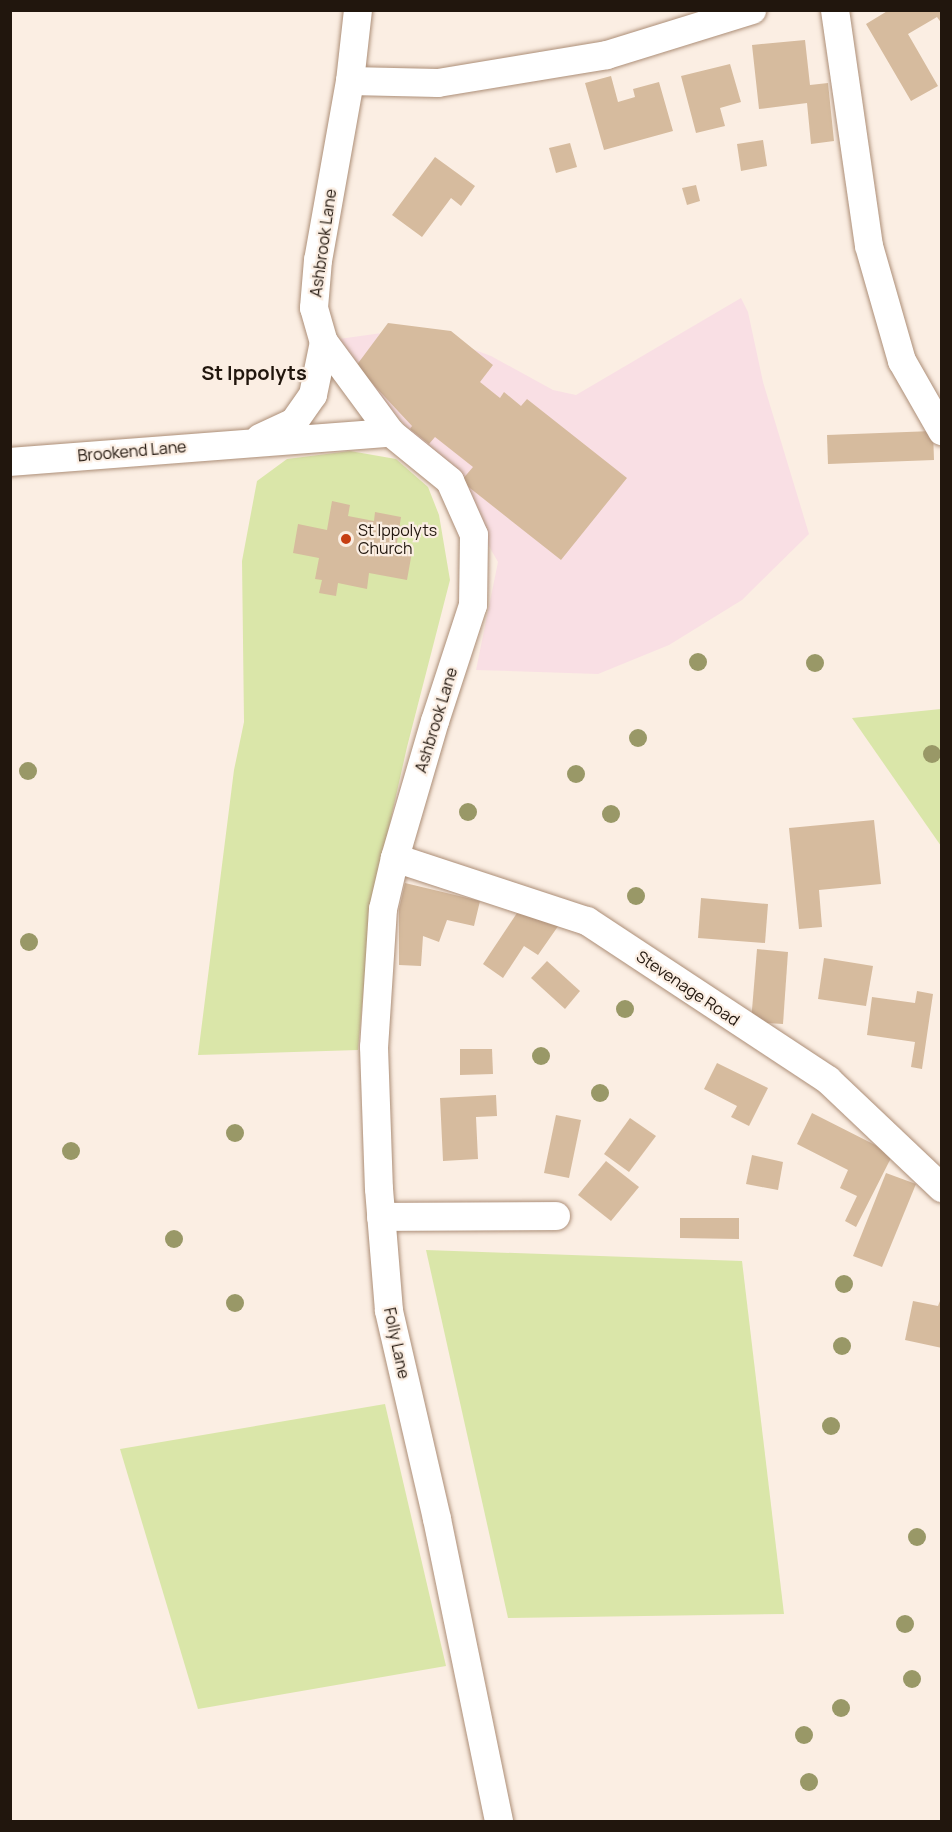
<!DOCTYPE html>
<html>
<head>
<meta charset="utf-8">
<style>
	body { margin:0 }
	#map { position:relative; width:952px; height:1832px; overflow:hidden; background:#fbeee3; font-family:Manrope,sans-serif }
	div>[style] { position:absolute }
	.education>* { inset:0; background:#f9dfe4 }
	.green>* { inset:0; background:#dae6a9 }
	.building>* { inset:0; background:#d6bb9e }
	.roads { filter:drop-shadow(0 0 2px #ac8e77) drop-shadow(0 0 2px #ac8e77) }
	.minor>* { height:28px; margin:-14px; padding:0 14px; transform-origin:14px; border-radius:14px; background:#fff }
	.trees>* { width:18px; height:18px; margin:-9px; border-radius:50%; background:#999867 }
	.dots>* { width:16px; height:16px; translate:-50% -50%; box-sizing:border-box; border:3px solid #fbeee3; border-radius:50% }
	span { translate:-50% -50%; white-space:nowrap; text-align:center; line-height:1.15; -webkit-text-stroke:4.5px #fbeee3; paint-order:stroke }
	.street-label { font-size:16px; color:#21160d }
	.poi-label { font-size:16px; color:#21160d }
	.left { translate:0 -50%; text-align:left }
	.quarter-label { font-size:20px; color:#21160d; font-weight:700 }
	.frame { position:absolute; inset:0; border:12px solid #21160d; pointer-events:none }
</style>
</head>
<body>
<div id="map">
	<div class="education">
		<div style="clip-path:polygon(741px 298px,748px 312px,763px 382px,809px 534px,742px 600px,669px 645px,598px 674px,476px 670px,498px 562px,451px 479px,377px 392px,339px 339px,389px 332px,433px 334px,491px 356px,553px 390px,576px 395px)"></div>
	</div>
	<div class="green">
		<div style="clip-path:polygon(350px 451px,396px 459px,428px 487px,439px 515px,450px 580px,407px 747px,371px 907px,358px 1050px,198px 1055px,234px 770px,244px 722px,242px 561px,257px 481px,287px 459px)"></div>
		<div style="clip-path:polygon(941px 709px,942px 709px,941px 846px,852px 718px)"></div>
		<div style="clip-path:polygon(426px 1250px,742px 1261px,784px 1614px,508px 1618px)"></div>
		<div style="clip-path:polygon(385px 1404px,446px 1666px,198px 1709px,120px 1449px)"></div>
	</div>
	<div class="building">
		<div style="clip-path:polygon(889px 10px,942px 10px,942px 24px,937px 17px,908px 34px,938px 86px,911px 101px,866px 24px)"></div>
		<div style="clip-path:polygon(805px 40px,810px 85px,828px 83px,834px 141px,811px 144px,807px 103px,759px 109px,752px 45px)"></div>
		<div style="clip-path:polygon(730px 64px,741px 102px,720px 108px,725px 126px,696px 133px,681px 76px)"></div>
		<div style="clip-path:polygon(611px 76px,618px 102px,635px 97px,633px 89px,659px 82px,673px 131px,604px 150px,585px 83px)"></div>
		<div style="clip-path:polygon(763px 140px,767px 166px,741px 171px,737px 144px)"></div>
		<div style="clip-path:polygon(570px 143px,577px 167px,556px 173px,549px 148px)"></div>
		<div style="clip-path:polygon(435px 157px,475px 186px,461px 206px,451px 198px,422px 237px,392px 215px)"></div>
		<div style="clip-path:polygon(696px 185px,700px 201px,687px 205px,682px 188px)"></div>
		<div style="clip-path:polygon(388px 323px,451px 331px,493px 365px,480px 382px,500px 398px,504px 392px,521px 406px,527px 399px,627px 478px,561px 560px,461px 481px,473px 467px,435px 437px,429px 444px,410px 429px,412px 426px,356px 366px)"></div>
		<div style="clip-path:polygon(933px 431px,934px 460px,828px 464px,827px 435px)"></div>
		<div style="clip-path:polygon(332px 501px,350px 505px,348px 516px,374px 521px,375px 512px,401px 517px,396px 549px,412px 552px,407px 580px,369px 573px,367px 589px,338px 583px,336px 596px,319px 593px,322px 580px,315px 579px,319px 558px,293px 553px,298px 524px,327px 530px)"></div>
		<div style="clip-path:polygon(874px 820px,881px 884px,819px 890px,822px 927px,799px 929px,789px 828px)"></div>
		<div style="clip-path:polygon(405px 883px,480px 901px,474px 926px,447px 920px,439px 942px,423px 936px,421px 966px,399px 965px,399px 909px)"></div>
		<div style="clip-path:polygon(527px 898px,561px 922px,538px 955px,524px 946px,503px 978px,483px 964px)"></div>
		<div style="clip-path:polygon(701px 898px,768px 904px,765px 943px,698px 938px)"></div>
		<div style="clip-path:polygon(757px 949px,788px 952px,783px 1024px,751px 1022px)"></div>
		<div style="clip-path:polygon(824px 958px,873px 966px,866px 1006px,818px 999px)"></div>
		<div style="clip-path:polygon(547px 961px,580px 991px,565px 1009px,531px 978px)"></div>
		<div style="clip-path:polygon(917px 991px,933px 994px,922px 1069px,911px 1067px,915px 1042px,867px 1035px,872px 997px,915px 1003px)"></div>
		<div style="clip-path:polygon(460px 1049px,492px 1049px,493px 1074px,460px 1075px)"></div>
		<div style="clip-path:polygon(717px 1063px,768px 1088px,749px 1126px,731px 1117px,737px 1106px,704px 1089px)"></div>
		<div style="clip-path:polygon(496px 1095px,497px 1116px,476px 1117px,478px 1159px,443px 1161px,440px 1098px)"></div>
		<div style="clip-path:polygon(812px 1113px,893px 1154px,856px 1227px,845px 1221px,857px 1196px,840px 1188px,848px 1170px,797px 1144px)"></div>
		<div style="clip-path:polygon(556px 1115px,581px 1120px,569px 1178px,544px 1173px)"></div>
		<div style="clip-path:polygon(630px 1118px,656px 1136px,629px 1172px,604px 1154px)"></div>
		<div style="clip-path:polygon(752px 1155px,783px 1162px,778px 1190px,746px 1184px)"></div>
		<div style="clip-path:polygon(606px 1161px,639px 1187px,611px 1221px,578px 1195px)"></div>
		<div style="clip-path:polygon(886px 1173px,916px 1184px,882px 1267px,853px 1256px)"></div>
		<div style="clip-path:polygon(680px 1218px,739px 1218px,739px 1239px,680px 1238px)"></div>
		<div style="clip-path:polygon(942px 1296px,942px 1348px,905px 1340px,913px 1301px,938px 1306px)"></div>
	</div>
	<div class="roads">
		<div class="minor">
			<div style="left:358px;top:10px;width:71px;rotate:96.4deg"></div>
			<div style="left:350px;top:81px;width:182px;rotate:100.1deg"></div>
			<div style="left:318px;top:260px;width:48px;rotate:94.8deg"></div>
			<div style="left:314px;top:308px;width:35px;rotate:74deg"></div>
			<div style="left:324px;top:342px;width:113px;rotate:53.6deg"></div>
			<div style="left:391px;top:433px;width:76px;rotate:39.1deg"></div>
			<div style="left:450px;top:481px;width:59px;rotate:66deg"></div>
			<div style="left:474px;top:535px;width:70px;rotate:90.8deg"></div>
			<div style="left:473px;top:605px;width:122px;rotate:108.1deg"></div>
			<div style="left:435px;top:721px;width:143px;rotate:106.3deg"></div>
			<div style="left:395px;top:858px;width:52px;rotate:103.2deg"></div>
			<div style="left:383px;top:909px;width:138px;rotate:93.7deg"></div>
			<div style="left:374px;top:1047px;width:142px;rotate:88deg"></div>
			<div style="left:379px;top:1189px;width:122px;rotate:85.3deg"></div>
			<div style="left:389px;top:1311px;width:213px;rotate:77deg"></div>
			<div style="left:437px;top:1519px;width:309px;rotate:78.4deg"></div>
			<div style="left:835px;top:10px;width:238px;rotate:81.8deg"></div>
			<div style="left:869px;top:246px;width:120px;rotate:74deg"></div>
			<div style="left:902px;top:361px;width:81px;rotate:60.3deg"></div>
			<div style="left:350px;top:81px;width:88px;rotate:1.3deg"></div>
			<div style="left:438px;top:83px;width:171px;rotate:-9.4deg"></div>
			<div style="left:607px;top:55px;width:152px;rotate:-17.2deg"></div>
			<div style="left:260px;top:438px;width:38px;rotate:-25deg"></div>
			<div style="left:294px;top:422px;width:33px;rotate:-55deg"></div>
			<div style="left:313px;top:395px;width:54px;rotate:-78.3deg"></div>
			<div style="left:10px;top:462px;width:382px;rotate:-4.4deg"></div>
			<div style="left:395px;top:858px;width:202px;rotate:18.2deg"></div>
			<div style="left:587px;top:921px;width:289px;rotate:33.4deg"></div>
			<div style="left:828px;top:1080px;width:157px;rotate:43.5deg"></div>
			<div style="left:381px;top:1217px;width:175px;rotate:-0.3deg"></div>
		</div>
	</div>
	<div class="trees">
		<div style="left:698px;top:662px"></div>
		<div style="left:815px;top:663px"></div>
		<div style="left:638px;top:738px"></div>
		<div style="left:932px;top:754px"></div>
		<div style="left:28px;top:771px"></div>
		<div style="left:576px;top:774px"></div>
		<div style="left:468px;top:812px"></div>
		<div style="left:611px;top:814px"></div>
		<div style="left:636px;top:896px"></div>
		<div style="left:29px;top:942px"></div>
		<div style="left:625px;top:1009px"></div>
		<div style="left:541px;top:1056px"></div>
		<div style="left:600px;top:1093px"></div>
		<div style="left:235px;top:1133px"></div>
		<div style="left:71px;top:1151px"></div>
		<div style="left:174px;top:1239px"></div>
		<div style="left:844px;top:1284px"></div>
		<div style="left:235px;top:1303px"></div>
		<div style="left:842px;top:1346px"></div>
		<div style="left:831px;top:1426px"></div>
		<div style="left:917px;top:1537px"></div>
		<div style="left:905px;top:1624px"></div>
		<div style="left:912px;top:1679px"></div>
		<div style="left:841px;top:1708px"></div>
		<div style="left:804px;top:1735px"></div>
		<div style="left:809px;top:1782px"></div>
	</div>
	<div class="dots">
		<div style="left:346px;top:539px;background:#c63e12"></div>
	</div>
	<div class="street-label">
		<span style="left:323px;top:243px;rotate:-82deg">Ashbrook Lane</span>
		<span style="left:132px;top:451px;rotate:-5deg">Brookend Lane</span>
		<span style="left:436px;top:720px;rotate:-73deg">Ashbrook Lane</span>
		<span style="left:688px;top:988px;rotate:34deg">Stevenage Road</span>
		<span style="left:397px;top:1343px;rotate:78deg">Folly Lane</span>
	</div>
	<div class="poi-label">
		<span class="left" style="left:358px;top:539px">St Ippolyts<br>Church</span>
	</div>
	<div class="quarter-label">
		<span style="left:254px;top:372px">St Ippolyts</span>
	</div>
	<div class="frame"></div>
</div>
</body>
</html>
